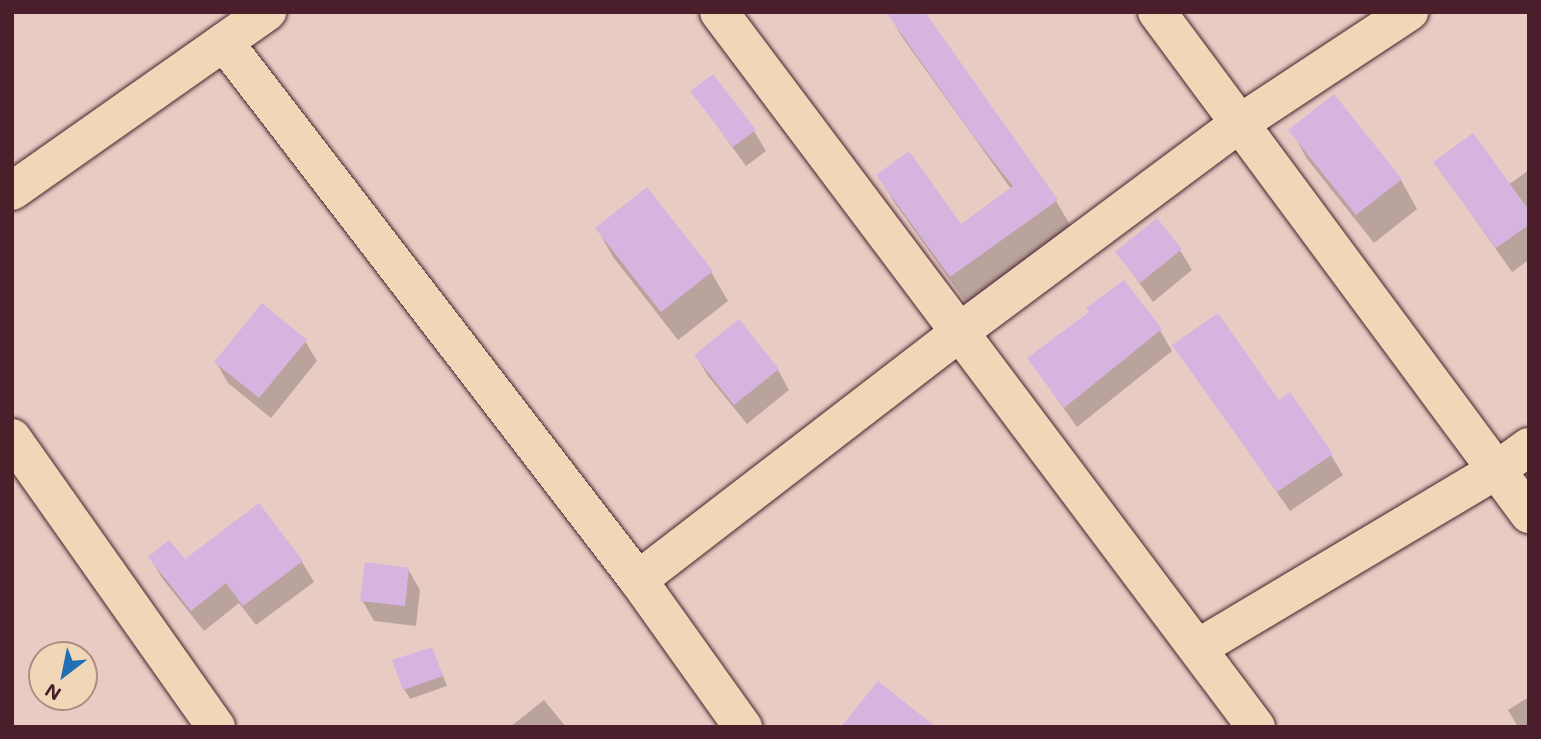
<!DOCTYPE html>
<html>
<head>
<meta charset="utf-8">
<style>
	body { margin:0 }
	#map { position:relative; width:1541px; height:739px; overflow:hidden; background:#e8ccc4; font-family:Mali,sans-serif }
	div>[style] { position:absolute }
	.shadow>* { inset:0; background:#0003 }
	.building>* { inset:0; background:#d6b4e0 }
	.roads { filter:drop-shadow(0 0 2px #4a1f2b) drop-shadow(0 0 2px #4a1f2b) }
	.minor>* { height:38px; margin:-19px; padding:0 19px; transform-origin:19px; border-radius:19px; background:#f0d7b8 }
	span { translate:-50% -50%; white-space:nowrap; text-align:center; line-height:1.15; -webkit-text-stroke:5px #f0d7b8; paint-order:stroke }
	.frame { position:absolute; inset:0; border:14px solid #4a1f2b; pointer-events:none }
	.north { position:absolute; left:28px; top:641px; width:70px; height:70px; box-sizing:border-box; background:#f0d7b8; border:2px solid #ae8d80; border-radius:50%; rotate:212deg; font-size:19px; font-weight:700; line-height:28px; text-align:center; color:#4a1f2b }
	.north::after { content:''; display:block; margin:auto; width:24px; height:32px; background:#1f6fb2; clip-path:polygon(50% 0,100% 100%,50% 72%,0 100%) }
</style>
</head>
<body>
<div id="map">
	<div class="shadow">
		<div style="clip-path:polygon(888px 12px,1056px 201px,1072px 228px,967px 304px,894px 202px,878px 175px,960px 226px,1011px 189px,902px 37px)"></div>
		<div style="clip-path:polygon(692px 91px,754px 131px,766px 151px,746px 166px)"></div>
		<div style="clip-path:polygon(1333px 96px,1401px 180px,1417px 209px,1374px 243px,1307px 159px,1291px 130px)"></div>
		<div style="clip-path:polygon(1435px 162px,1508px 185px,1529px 170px,1529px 260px,1512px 272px)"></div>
		<div style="clip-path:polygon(597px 228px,711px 272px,728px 301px,678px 340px,613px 257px)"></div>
		<div style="clip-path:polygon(1180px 250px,1192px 270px,1153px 302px,1117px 252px)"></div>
		<div style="clip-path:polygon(1160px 330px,1172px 351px,1077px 427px,1029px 359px)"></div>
		<div style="clip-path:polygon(305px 341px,317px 361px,271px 418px,228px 383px,216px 362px)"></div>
		<div style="clip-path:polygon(1175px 346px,1279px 402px,1331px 455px,1343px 475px,1290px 511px)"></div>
		<div style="clip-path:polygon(696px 356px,778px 370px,789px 390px,747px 424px,708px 376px)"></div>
		<div style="clip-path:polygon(150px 557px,184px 561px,302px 562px,314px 582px,256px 625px,239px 603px,204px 631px,162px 578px)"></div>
		<div style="clip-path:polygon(408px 569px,420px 590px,416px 626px,374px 621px,362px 600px)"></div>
		<div style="clip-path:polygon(432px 649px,447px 686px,410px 699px,404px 689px)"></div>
		<div style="clip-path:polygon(1529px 697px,1529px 727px,1518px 727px,1508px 710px)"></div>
		<div style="clip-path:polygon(544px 700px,566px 727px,510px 727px)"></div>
	</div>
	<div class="building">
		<div style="clip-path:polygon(886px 12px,925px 12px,1058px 200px,950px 277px,876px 175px,909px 151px,961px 224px,1013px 186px,974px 137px)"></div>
		<div style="clip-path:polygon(713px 74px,756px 130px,733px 147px,690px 91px)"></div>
		<div style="clip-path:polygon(1334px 94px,1402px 179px,1356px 215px,1288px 130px)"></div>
		<div style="clip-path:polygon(1473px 133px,1529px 210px,1529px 225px,1496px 248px,1433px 162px)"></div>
		<div style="clip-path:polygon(647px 187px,713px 271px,661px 312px,595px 228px)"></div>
		<div style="clip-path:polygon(1157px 218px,1182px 249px,1140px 283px,1115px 252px)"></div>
		<div style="clip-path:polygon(1124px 280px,1162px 329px,1064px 408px,1027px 358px,1089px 312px,1086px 308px)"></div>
		<div style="clip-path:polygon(262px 303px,307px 340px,259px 398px,214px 362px)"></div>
		<div style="clip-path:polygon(1218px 313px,1279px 400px,1290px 392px,1333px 454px,1277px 492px,1172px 345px)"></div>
		<div style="clip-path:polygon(739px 319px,779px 369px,734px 405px,694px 355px)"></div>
		<div style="clip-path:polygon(259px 503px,303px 561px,243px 606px,226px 583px,191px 611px,148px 557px,169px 540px,185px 559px)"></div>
		<div style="clip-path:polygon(365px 562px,409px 568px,405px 606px,360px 601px)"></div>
		<div style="clip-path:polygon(432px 647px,443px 676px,403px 690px,392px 660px)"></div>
		<div style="clip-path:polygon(878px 681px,936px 727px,841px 727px)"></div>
	</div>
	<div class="roads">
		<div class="minor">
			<div style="left:719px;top:12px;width:894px;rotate:53.09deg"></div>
			<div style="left:1157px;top:12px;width:625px;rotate:53.46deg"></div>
			<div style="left:224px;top:42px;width:679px;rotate:52.42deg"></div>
			<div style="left:638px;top:580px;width:181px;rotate:54.5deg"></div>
			<div style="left:12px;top:191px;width:312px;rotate:-35.1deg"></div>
			<div style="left:12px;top:438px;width:354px;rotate:54.8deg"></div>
			<div style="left:638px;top:580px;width:408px;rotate:-37.6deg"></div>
			<div style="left:961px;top:331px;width:347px;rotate:-36.7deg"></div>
			<div style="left:1239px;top:124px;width:204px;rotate:-33.4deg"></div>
			<div style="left:1198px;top:648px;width:348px;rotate:-30.8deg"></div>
			<div style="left:1497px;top:470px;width:39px;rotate:-36deg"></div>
		</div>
	</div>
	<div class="frame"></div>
	<div class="north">N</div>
</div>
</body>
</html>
